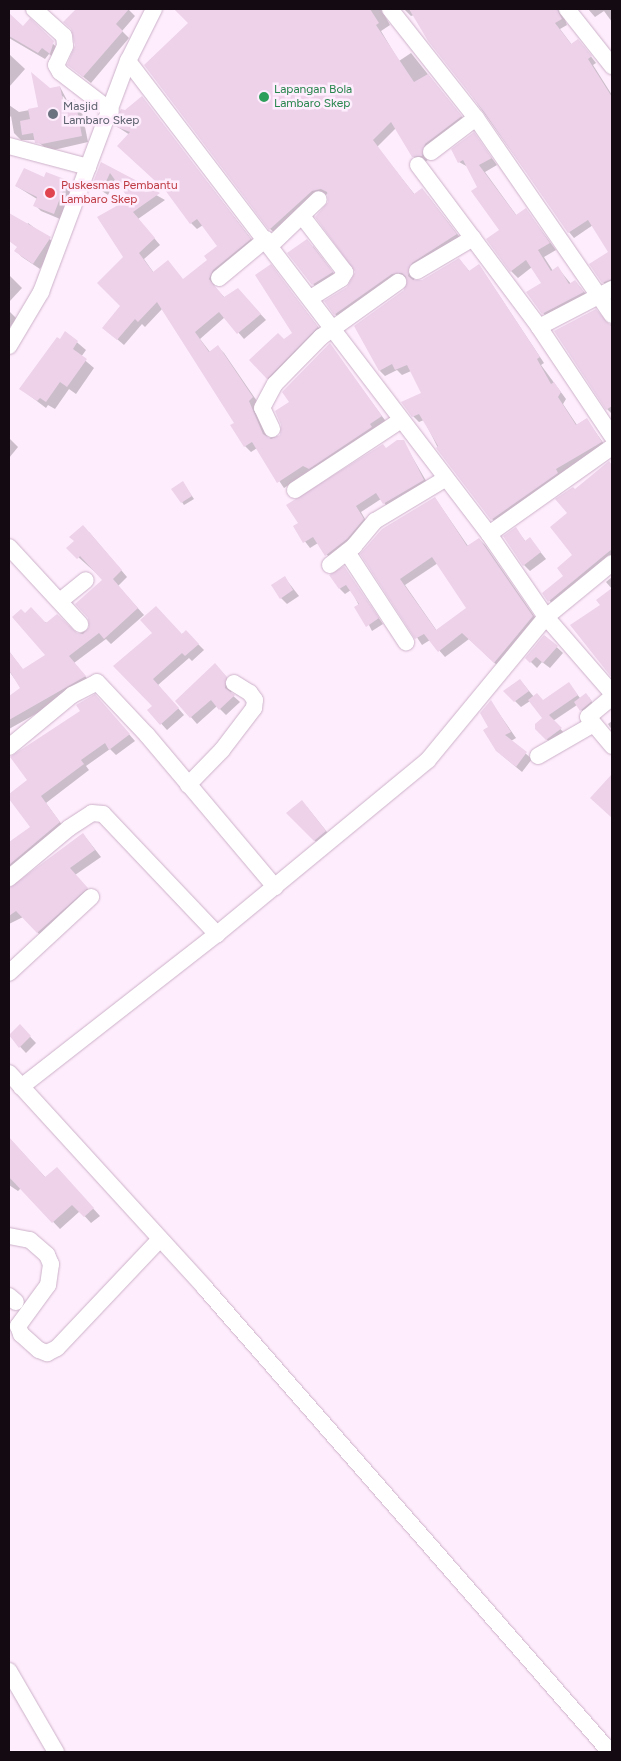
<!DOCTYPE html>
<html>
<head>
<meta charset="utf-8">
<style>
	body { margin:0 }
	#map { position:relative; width:621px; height:1761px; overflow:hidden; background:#feedfc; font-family:Figtree,sans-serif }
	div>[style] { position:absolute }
	.shadow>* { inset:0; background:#0003 }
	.building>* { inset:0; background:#edd2ea }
	.roads { filter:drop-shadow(0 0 1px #ccb1c9) drop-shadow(0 0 1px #ccb1c9) }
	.minor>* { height:16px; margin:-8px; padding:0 8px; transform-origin:8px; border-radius:8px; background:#fff }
	.dots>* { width:14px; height:14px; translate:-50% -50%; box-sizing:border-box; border:2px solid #feedfc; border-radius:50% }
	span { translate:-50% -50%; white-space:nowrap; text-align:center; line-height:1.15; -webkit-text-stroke:5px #feedfc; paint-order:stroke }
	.leisure-label { font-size:12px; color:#27864d }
	.left { translate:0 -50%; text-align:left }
	.worship-label { font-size:12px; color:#5b616d }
	.health-label { font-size:12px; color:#be3a42 }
	.frame { position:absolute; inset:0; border:10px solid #130a12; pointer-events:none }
</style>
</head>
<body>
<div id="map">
	<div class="shadow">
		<div style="clip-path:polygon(78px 9px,128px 9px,135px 16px,122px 31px,129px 38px,91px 83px,76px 71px,76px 45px,72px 29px,65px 22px)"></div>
		<div style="clip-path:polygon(176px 9px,389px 9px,385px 16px,390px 25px,381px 31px,399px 61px,411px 53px,466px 122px,430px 150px,427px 161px,419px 162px,413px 156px,396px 128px,377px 147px,415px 195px,428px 196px,462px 240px,417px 268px,414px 281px,422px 281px,459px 259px,470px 272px,479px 265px,544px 363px,541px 365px,566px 399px,563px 404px,577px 425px,586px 419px,607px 448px,498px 525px,492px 519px,438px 448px,424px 420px,419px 422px,413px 416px,423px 393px,411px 371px,402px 375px,397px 370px,385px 376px,380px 371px,408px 279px,404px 277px,341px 320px,335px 314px,326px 302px,348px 288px,356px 272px,328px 194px,318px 197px,276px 234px,270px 229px,190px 23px)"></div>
		<div style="clip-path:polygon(404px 9px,546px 9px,549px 14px,557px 9px,563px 14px,567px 25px,560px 29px,572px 45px,583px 46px,596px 63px,593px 65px,612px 95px,612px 287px,609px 288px,603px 282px,610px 253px,593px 225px,574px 238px,569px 232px,414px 15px,411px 16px)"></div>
		<div style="clip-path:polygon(588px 9px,612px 9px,612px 22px,604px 11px,595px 17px)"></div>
		<div style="clip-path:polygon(9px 15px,23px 28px,30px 20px,61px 52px,57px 60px,49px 54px,45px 59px,9px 38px)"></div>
		<div style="clip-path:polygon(9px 54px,25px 69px,9px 87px)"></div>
		<div style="clip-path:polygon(60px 87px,68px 102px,74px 100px,81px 107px,88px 142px,49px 151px,36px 140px,21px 140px,14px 133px,11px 116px,9px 118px,9px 105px,19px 112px,40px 108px,50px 89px)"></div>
		<div style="clip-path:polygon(142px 98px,256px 245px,218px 276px,214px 286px,225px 298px,243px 295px,266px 320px,244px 339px,225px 317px,200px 339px,210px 352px,218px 347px,224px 353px,259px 404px,254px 407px,268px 438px,281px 436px,291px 402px,330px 345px,387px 423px,284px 488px,257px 448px,251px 452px,245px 446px,236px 423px,162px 309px,145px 327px,142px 324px,124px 345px,110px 333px,122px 306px,131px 200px,116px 179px,108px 195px,93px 185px,101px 164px,165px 200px,138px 219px,160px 245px,144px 259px,154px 273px,183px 280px,209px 261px,219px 246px,203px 225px,197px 229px,191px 223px,130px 135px,116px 126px)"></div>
		<div style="clip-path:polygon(474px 134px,497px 165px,485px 172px,517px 216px,526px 210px,556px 250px,544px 257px,553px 271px,558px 268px,571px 284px,575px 281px,590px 299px,550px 320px,543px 313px,542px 283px,532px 267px,518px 278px,511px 271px,501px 230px,468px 167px,459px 162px)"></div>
		<div style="clip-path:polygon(47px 174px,73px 187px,60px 219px,41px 211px,35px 205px,37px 199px,16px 186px,45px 179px)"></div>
		<div style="clip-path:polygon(9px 216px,26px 227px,28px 223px,56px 244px,40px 269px,22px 257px,16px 251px,19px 247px,9px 239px)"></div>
		<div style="clip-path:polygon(313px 246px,338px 279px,319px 290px,313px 284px)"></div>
		<div style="clip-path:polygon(275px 271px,322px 332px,272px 383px,267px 378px,284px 341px,294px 333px)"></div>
		<div style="clip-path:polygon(9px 275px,22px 288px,9px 302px)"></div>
		<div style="clip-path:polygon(9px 311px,17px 319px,9px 328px)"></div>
		<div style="clip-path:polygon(612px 324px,612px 414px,607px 409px,609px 325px)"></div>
		<div style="clip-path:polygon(66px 333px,86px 350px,81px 357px,94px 368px,76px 394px,69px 389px,55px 409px,48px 405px,46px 408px,21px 389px)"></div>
		<div style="clip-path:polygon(9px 438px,18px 447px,9px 458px)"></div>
		<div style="clip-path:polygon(403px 441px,429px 486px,390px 510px,381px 499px,361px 512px,369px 526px,332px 561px,318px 543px,310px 548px,294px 527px,386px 449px)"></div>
		<div style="clip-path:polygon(609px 463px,612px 466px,612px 562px,555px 607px,543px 593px,565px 576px,574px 555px,569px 513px,575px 491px)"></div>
		<div style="clip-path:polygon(185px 486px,194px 499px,184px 505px,182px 502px)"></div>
		<div style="clip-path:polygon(evenodd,435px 498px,468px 546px,479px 539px,485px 545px,539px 623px,500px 668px,469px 639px,445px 657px,430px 640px,422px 645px,362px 554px,435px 498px,438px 563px,468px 608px,437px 631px,405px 585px,438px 563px)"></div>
		<div style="clip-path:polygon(516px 529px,526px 542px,530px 539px,546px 559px,530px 571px,524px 565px)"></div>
		<div style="clip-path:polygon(89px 532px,127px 577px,118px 586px,144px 615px,111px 644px,106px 639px,74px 663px,91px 683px,9px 729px,9px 697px,22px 689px,9px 671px,9px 651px,23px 670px,47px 655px,25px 614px,77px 635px,91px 628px,104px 580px,68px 548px)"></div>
		<div style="clip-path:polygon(344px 568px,383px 624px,372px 631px,351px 590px,345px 594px,340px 589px)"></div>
		<div style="clip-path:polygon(612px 577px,612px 589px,606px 582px)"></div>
		<div style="clip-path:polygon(285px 578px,299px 596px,287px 604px,281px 598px)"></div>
		<div style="clip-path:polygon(612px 590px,612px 676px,572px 626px,602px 606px,598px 600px)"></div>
		<div style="clip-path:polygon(186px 632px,204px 650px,192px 661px,189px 658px,158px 685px,184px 715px,167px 730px,149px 710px,154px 706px,115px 666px)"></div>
		<div style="clip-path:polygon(545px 636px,563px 653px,550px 668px,542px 662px,537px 668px,527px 658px)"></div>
		<div style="clip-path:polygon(221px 671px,232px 684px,231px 694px,240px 702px,226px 715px,217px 706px,197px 724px,177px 701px)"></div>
		<div style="clip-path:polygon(520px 680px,534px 697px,544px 701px,569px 684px,580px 698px,589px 697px,593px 704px,584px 713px,577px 705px,553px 721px,566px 735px,552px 745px,537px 729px,543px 718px,530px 701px,521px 707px,505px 691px)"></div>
		<div style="clip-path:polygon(101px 702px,135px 741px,116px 755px,110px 749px,86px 766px,89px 770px,46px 803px,65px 829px,15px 871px,9px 865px,9px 844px,31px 827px,9px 795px,29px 781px,82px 712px)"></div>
		<div style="clip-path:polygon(491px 702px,516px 738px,511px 741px,532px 759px,522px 772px,504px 757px,490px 727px)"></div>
		<div style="clip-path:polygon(612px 721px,612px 730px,608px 724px)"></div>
		<div style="clip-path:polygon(307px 807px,331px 837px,320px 846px,288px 813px)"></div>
		<div style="clip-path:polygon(83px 834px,101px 857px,75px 875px,93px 895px,44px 939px,23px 917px,9px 924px,9px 890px)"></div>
		<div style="clip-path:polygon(20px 1026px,36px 1043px,26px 1053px,10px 1036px)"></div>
		<div style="clip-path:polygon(9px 1138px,46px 1178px,63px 1175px,100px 1216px,91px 1223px,80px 1211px,60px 1229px,21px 1188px,18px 1191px,9px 1185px)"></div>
	</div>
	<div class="building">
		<div style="clip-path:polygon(76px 9px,129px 9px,116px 24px,123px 31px,83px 77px,67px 65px,75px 45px,71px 29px,63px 22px)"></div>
		<div style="clip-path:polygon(174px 9px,370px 9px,379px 23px,376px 25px,414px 82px,428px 74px,462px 116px,425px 144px,422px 156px,412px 157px,391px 122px,373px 140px,414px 194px,422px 188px,457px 234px,412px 263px,408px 276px,413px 280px,422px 280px,459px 258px,469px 271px,479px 264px,540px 357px,537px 359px,551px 384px,554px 382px,561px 392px,558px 397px,576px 425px,587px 418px,602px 442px,556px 469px,558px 473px,491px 520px,436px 448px,438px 446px,419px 414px,412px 417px,401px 402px,421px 393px,407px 365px,395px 370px,392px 364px,379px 371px,354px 326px,404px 290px,406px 277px,402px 273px,392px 274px,334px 315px,324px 301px,347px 287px,355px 272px,315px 217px,328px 202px,327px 192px,321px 189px,312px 191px,269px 230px,144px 65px,188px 23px)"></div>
		<div style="clip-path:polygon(409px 9px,557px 9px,562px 19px,555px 23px,571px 44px,578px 39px,592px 56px,588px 59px,612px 97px,612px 279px,602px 283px,589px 264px,608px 252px,588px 220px,568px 233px,484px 112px,428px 41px)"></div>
		<div style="clip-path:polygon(9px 13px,23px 26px,30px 18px,54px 41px,50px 54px,42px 48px,38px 53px,9px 36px)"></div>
		<div style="clip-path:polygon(31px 72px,50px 88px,60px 86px,63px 101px,75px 99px,82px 136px,42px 144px,35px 143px,33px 133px,22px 135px,20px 121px,30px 119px,28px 109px,38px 107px)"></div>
		<div style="clip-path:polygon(142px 96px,251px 239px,213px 270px,209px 279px,224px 297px,238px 288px,261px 314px,237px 334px,219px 312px,195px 332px,209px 352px,218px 345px,253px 397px,249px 401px,263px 434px,271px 439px,280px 435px,281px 425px,275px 411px,289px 402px,282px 392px,330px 343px,382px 416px,370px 424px,372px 427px,309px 469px,303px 466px,277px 483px,252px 442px,244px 447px,230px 425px,234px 423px,157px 302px,138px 322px,135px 319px,117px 340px,102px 328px,120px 306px,97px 283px,123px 257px,97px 217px,129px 199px,110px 173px,102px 190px,92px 185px,101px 162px,160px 193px,133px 212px,155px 238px,139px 253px,153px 272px,168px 260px,183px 279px,207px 260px,204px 256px,217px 246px,197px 219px,190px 224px,165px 190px,117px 146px,130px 132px,114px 126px,121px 109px,125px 110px)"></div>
		<div style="clip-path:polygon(474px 132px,492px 158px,479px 165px,516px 215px,526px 208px,550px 243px,538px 250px,551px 271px,558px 266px,569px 284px,575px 280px,584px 292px,542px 314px,526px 292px,541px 283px,526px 260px,510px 272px,486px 239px,499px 230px,471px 191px,477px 187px,463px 160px,458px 163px,451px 149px)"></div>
		<div style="clip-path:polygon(24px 168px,44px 177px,46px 172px,67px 180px,54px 214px,33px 206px,37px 197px,15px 186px)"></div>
		<div style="clip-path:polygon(9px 213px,51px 237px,33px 264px,14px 251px,17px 247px,9px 241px)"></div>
		<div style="clip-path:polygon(307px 239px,333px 272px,312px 285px,287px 253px)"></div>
		<div style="clip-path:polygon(271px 264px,318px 327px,267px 379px,249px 360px,278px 333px,284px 339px,292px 333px,255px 275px)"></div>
		<div style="clip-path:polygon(596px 309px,612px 327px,612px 406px,606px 410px,554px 331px)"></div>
		<div style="clip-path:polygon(65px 331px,78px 341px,73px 349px,87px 359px,67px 387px,60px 382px,46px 402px,40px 398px,37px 401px,19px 389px,57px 337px,60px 339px)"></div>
		<div style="clip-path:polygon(397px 440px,404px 440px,424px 480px,383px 504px,376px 493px,356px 506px,364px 519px,347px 539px,325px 556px,313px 537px,303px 543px,293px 526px,298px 523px,286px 505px,383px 444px,386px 448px)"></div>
		<div style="clip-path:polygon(609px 461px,612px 465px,612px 549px,548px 602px,542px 593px,563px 576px,557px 568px,572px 555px,550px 527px,567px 513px,555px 499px,573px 487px,575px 489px)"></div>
		<div style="clip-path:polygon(183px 481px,192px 496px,181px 503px,171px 489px)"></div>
		<div style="clip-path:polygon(evenodd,435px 497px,467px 546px,479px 538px,533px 616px,494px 663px,462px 633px,438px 652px,424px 634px,415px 639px,360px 554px,382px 529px,435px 497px,432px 557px,466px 608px,436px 630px,400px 579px,432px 557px)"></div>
		<div style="clip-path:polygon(83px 525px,122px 570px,113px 579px,138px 608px,104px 639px,99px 633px,69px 656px,86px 676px,9px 720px,9px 696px,20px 688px,9px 670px,9px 651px,23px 669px,45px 655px,12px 617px,21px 609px,25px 613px,31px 607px,46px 623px,57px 614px,77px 633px,83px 634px,89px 627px,88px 618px,75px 604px,102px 580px,80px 556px,77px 559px,66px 548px,74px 541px,69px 537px)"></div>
		<div style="clip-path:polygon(516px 527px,525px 541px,530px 537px,541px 552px,523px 566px,503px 536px)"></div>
		<div style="clip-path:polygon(344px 566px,379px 618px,366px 627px,354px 607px,359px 604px,346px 585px,339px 589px,329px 575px)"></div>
		<div style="clip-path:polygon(285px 576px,293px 590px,280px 599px,271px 585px)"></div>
		<div style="clip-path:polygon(612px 588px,612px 678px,570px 625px,600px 605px,596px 600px)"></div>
		<div style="clip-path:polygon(156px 606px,182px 634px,186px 630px,199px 644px,185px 656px,182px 653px,153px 679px,179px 708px,160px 725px,147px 710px,152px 706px,113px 666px,152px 633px,140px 620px)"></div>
		<div style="clip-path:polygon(544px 635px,558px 646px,543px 663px,536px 657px,530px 663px,525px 658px)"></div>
		<div style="clip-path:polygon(215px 663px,227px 677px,225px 688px,235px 695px,219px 710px,211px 700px,190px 718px,175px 701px)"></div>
		<div style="clip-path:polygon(520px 679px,529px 691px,514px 702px,503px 691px)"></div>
		<div style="clip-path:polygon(569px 682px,578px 695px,549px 715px,562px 728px,546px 740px,535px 729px,535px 724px,542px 718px,528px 700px,537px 693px,543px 700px)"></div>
		<div style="clip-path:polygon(586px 693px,592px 701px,580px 711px,574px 702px)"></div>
		<div style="clip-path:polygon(95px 694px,130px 734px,109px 750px,105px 743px,81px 760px,84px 764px,41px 796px,60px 822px,9px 865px,9px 842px,30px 827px,9px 799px,9px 794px,27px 780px,10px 757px,80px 711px,76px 705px)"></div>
		<div style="clip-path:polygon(491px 700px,511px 732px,505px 735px,527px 752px,516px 767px,496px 751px,483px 730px,488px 727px,480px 713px)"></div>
		<div style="clip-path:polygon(612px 774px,612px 818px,590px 798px)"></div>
		<div style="clip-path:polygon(302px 800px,326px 831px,314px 841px,286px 813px)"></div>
		<div style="clip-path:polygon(83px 833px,95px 850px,70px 868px,88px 888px,37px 933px,16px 911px,9px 916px,9px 888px)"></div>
		<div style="clip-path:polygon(20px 1024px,31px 1036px,19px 1048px,9px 1035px)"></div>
		<div style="clip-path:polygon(9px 1137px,45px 1177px,57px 1167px,94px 1208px,84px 1217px,72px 1205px,52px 1223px,9px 1177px)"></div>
	</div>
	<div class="roads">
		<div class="minor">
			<div style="left:34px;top:9px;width:40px;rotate:42deg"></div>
			<div style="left:64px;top:36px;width:10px;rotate:84deg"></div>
			<div style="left:65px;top:46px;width:21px;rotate:115deg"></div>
			<div style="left:56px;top:65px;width:8px;rotate:60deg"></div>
			<div style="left:60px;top:72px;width:64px;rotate:37.4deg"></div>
			<div style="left:390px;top:9px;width:139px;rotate:51.7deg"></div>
			<div style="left:476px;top:118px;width:239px;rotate:55.4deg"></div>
			<div style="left:567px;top:9px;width:73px;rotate:51.7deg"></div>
			<div style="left:128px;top:61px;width:595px;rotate:52.65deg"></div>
			<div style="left:489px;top:534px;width:101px;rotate:55.5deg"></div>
			<div style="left:546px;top:617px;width:101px;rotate:49deg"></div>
			<div style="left:9px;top:146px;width:82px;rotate:14.9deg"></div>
			<div style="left:431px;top:152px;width:56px;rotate:-37.1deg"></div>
			<div style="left:418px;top:165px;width:202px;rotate:53.2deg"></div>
			<div style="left:539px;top:327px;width:131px;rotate:56.2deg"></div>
			<div style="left:302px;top:216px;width:71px;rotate:52.5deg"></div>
			<div style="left:345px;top:272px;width:8px;rotate:120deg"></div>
			<div style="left:341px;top:279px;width:36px;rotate:148deg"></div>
			<div style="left:271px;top:245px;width:66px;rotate:-43.8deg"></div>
			<div style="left:417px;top:271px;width:65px;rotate:-30.5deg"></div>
			<div style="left:219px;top:278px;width:61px;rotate:-39.7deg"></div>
			<div style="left:539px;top:327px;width:82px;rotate:-27.5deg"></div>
			<div style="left:9px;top:346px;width:63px;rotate:-59.3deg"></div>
			<div style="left:41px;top:292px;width:247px;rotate:-69.4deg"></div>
			<div style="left:128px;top:61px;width:58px;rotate:-63.4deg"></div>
			<div style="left:272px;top:429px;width:23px;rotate:-115deg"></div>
			<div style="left:262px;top:408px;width:27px;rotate:-62deg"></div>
			<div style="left:275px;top:384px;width:66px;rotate:-45.6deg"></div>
			<div style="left:321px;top:337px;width:95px;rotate:-35.5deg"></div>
			<div style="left:295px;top:490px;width:127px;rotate:-33.4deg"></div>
			<div style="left:489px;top:534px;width:151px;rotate:-35.3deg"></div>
			<div style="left:9px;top:547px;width:105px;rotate:47.3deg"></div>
			<div style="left:347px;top:552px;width:108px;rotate:56.8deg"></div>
			<div style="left:330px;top:565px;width:31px;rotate:-38deg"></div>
			<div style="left:354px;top:546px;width:33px;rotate:-50deg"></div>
			<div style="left:375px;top:521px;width:82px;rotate:-31deg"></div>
			<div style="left:60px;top:601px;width:33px;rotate:-39deg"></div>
			<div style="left:612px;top:697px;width:31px;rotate:140deg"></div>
			<div style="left:588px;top:717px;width:38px;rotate:50deg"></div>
			<div style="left:9px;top:747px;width:82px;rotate:-39.5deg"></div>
			<div style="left:72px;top:695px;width:28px;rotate:-27deg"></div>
			<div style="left:97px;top:682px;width:73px;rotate:46.7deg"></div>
			<div style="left:147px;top:735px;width:199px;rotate:49.9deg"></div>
			<div style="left:538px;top:756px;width:62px;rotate:-29.9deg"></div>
			<div style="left:188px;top:785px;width:49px;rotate:-45.8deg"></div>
			<div style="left:222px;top:750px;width:53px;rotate:-52.7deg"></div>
			<div style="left:254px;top:708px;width:8px;rotate:-83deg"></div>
			<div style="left:255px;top:700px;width:9px;rotate:-126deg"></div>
			<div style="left:250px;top:693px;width:19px;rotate:-148deg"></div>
			<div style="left:9px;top:878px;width:78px;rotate:-39.8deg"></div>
			<div style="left:69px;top:828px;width:27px;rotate:-33deg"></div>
			<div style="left:92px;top:813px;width:11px;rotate:5deg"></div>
			<div style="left:103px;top:814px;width:166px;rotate:46.5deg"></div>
			<div style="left:9px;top:973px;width:112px;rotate:-42.8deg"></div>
			<div style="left:9px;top:1073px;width:291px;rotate:47.6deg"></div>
			<div style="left:205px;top:1288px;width:616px;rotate:48.88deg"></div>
			<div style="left:21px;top:1087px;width:249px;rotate:-38deg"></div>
			<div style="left:217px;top:934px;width:273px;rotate:-39.5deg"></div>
			<div style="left:428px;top:760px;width:185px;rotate:-50.5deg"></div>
			<div style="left:546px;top:617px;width:85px;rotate:-39.3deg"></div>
			<div style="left:9px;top:1236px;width:21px;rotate:11deg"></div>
			<div style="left:30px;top:1240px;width:23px;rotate:41deg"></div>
			<div style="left:47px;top:1255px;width:10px;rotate:66deg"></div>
			<div style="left:51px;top:1264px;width:21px;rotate:98deg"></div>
			<div style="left:48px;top:1285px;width:51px;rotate:126.2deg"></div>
			<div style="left:18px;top:1326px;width:9px;rotate:69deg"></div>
			<div style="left:21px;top:1334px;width:24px;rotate:42deg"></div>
			<div style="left:39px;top:1350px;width:9px;rotate:21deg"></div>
			<div style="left:47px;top:1353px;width:11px;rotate:-27deg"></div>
			<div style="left:57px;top:1348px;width:149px;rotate:-46.6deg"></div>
			<div style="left:9px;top:1296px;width:9px;rotate:41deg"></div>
			<div style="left:9px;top:1671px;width:94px;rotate:59.9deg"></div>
		</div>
	</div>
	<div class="dots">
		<div style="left:264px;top:97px;background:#2e9e5b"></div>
		<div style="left:53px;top:114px;background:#6b7280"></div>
		<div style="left:50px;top:193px;background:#e0444e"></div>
	</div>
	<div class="leisure-label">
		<span class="left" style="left:274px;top:97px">Lapangan Bola<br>Lambaro Skep</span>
	</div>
	<div class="worship-label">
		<span class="left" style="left:63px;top:114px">Masjid<br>Lambaro Skep</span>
	</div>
	<div class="health-label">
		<span class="left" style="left:61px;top:193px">Puskesmas Pembantu<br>Lambaro Skep</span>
	</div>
	<div class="frame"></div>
</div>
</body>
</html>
